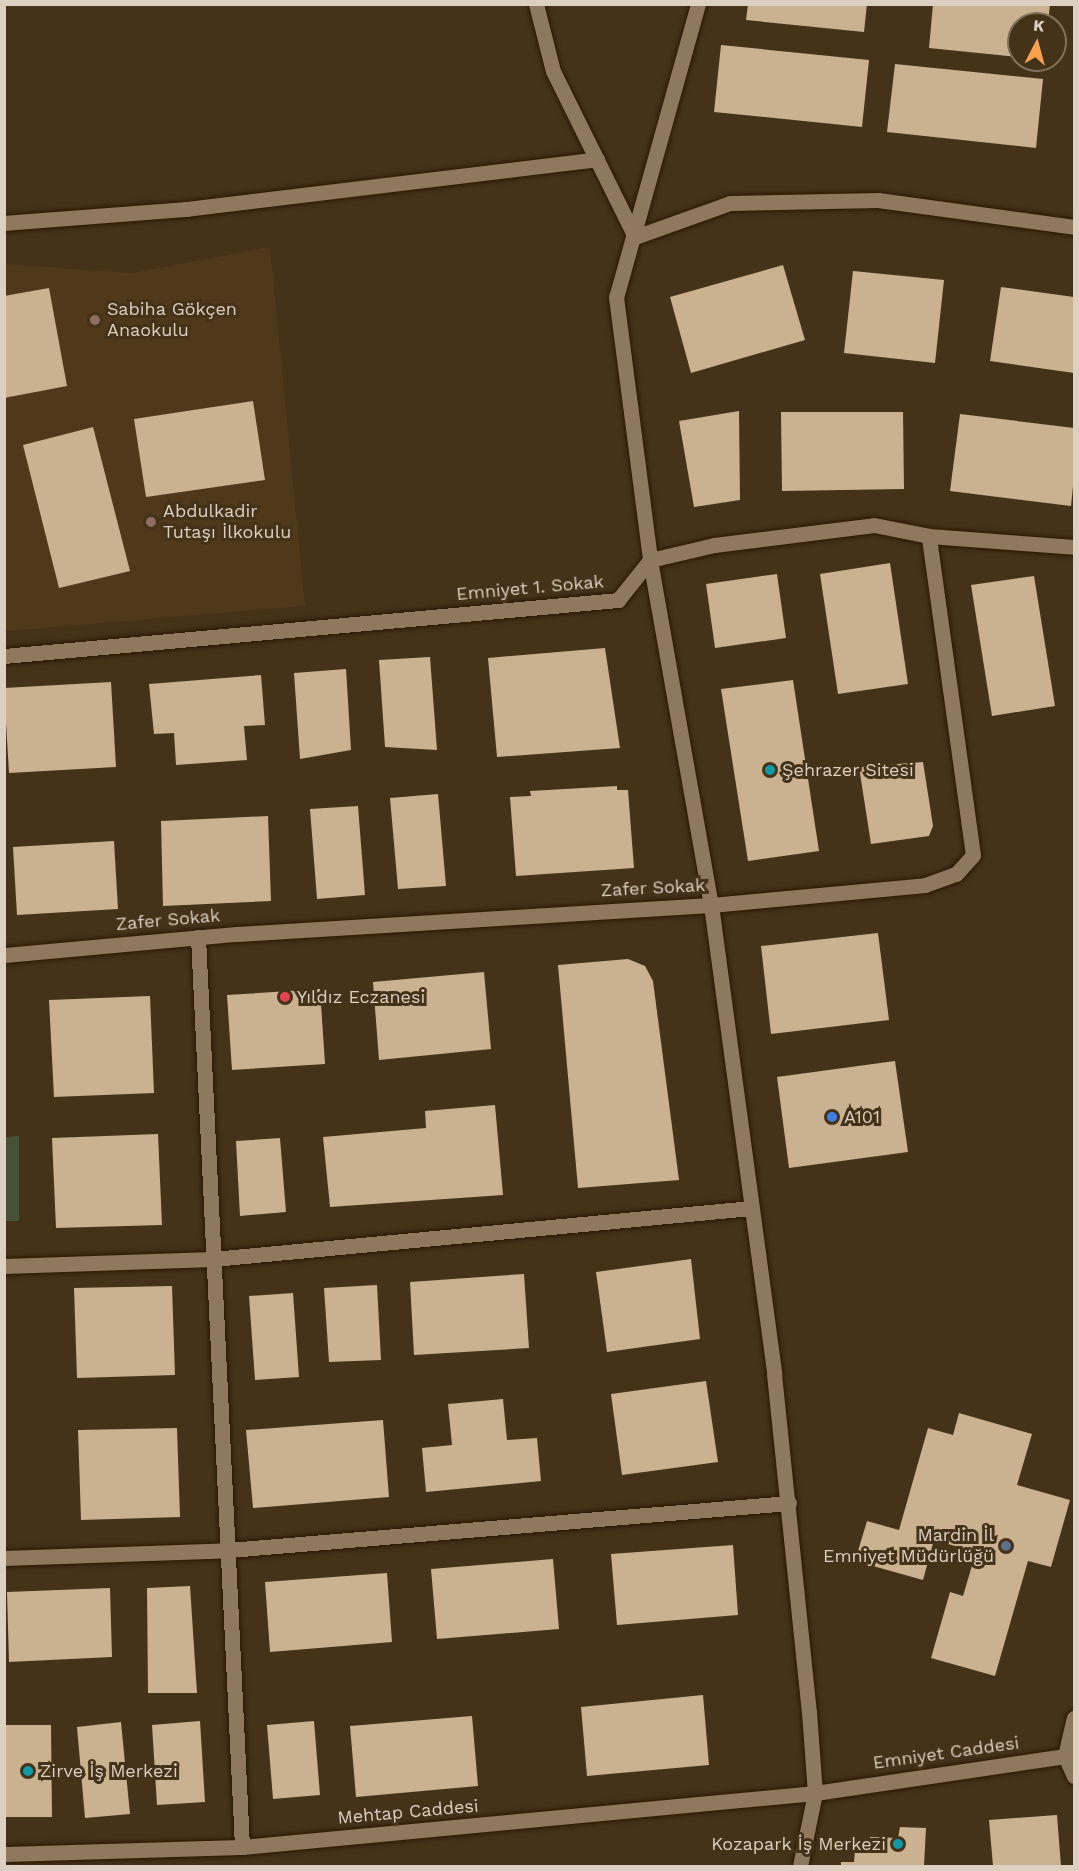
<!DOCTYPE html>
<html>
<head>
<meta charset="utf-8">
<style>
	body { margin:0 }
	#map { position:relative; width:1079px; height:1871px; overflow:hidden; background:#443219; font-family:"Work Sans",sans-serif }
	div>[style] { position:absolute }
	.built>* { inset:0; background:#50391a }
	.green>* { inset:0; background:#475135 }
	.building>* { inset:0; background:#cab190 }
	.roads { filter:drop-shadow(0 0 2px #2a1902) drop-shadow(0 0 2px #2a1902) }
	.street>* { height:15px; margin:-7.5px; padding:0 7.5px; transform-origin:7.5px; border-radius:7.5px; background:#8e795f }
	.secondary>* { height:15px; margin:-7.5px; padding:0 7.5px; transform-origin:7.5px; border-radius:7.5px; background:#8e795f }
	.dots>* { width:16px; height:16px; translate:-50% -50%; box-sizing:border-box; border:3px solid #443219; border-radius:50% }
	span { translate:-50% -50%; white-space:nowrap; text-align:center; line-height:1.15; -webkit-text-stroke:6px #443219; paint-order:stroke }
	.poi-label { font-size:18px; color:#dbd0c2 }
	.left { translate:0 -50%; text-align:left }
	.right { translate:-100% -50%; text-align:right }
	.street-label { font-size:18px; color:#dbd0c2 }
	.frame { position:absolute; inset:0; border:6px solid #dbd0c2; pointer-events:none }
	.north { position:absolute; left:1007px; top:12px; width:60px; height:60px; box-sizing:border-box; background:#443219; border:2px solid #80715d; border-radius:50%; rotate:6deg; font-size:16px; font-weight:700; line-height:24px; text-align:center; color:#dbd0c2 }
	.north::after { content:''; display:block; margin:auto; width:21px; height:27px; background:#f8a04b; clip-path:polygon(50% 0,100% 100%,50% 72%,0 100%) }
</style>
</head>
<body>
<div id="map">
	<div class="built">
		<div style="clip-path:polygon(270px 247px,305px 606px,8px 631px,5px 629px,4px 264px,132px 273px)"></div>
	</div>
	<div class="green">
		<div style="clip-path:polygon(19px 1136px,19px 1221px,5px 1221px,5px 1137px)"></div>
	</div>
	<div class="building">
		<div style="clip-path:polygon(748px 4px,867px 4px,864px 32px,746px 20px)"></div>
		<div style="clip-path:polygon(933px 4px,1050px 4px,1048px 24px,1019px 24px,1019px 57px,929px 48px)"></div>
		<div style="clip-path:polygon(721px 45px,869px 60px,862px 127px,714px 112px)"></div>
		<div style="clip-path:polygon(895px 64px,1043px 79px,1036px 148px,887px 132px)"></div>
		<div style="clip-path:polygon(783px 265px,805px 340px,691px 373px,670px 297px)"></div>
		<div style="clip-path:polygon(853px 271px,944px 280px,935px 363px,844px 353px)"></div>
		<div style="clip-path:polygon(1001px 287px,1074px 297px,1074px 373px,990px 361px)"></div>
		<div style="clip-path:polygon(49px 288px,67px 386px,4px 398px,4px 296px)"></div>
		<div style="clip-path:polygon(253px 401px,265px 480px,146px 497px,134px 419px)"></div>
		<div style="clip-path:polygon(739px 411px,740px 500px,694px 507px,679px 421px)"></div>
		<div style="clip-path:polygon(781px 412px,903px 412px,904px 489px,782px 491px)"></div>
		<div style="clip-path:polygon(960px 414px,1074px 428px,1074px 476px,1071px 506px,950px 491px)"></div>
		<div style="clip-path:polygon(93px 427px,130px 571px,59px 588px,23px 445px)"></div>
		<div style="clip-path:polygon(890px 563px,908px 684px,838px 694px,820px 574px)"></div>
		<div style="clip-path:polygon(777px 574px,786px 638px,715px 648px,706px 584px)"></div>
		<div style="clip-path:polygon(1034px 576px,1055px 706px,992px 716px,971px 585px)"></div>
		<div style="clip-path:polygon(605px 648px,620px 748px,497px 757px,488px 658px)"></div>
		<div style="clip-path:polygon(430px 657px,437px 750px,385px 747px,379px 660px)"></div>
		<div style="clip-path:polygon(346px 669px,351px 750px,300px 759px,294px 673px)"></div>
		<div style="clip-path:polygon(261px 675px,265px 725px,244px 726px,247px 760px,176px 765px,174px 733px,154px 734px,149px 684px)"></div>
		<div style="clip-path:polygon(793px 680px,819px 851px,748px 861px,721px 689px)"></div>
		<div style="clip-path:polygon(111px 682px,116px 767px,9px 773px,4px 688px)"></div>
		<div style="clip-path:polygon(923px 762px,933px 826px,929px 836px,871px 844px,859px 767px)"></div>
		<div style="clip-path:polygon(617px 786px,617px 790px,628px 790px,634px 868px,516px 876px,510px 797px,531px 796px,530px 791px)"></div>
		<div style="clip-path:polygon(438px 794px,446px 886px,398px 889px,390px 798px)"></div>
		<div style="clip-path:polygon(358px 806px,365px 895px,317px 899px,310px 809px)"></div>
		<div style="clip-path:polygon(268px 816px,271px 901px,163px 906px,161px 821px)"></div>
		<div style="clip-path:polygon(114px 841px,118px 909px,17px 915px,13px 847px)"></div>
		<div style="clip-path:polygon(878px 933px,889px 1020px,771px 1034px,761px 946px)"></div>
		<div style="clip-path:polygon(628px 959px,645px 966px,653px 981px,679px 1180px,578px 1188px,558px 965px)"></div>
		<div style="clip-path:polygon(484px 972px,491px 1049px,379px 1060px,373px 982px)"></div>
		<div style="clip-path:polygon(320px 989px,325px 1064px,232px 1070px,227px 995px)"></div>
		<div style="clip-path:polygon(150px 996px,154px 1093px,54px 1097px,49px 1000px)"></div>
		<div style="clip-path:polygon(895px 1061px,908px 1152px,789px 1168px,777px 1077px)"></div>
		<div style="clip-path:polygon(495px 1105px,503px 1195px,330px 1207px,323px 1137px,426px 1128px,425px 1111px)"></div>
		<div style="clip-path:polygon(158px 1134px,162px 1225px,56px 1228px,52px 1138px)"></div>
		<div style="clip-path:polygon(280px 1138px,286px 1212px,240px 1216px,236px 1141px)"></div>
		<div style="clip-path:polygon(691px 1259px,700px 1339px,607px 1352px,596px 1272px)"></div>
		<div style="clip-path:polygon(524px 1274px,529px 1348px,414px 1355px,410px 1282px)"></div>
		<div style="clip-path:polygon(377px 1285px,381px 1360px,329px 1362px,324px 1288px)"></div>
		<div style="clip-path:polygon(172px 1286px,175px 1375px,77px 1378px,74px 1288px)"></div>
		<div style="clip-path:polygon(293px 1293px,299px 1377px,255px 1380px,249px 1296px)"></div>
		<div style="clip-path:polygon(706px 1381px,718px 1462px,622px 1475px,611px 1394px)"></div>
		<div style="clip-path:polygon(503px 1399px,507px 1440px,537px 1438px,541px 1481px,426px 1492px,422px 1448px,452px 1445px,448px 1404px)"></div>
		<div style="clip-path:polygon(959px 1413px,1032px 1434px,1017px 1485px,1070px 1500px,1051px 1567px,1028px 1561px,995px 1676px,931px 1658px,950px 1592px,963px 1596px,976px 1552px,934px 1540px,923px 1580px,855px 1561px,867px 1521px,899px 1530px,928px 1428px,953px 1435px)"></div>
		<div style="clip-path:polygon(383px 1420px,389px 1497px,253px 1508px,246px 1430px)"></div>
		<div style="clip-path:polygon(177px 1428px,180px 1517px,81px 1520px,78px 1430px)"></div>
		<div style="clip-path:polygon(733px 1545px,738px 1615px,617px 1625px,611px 1554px)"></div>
		<div style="clip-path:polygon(553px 1559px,559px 1629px,437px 1639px,431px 1569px)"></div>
		<div style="clip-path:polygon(387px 1573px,392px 1642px,270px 1652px,265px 1582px)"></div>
		<div style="clip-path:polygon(190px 1586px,197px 1693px,148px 1693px,147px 1588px)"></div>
		<div style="clip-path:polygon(110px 1588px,112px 1657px,9px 1662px,7px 1592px)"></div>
		<div style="clip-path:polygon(703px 1695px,709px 1765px,587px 1776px,581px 1707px)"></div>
		<div style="clip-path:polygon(472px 1716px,478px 1786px,356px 1797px,350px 1726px)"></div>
		<div style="clip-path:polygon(200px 1721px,205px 1802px,157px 1805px,152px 1725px)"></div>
		<div style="clip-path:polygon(314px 1721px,320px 1795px,273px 1799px,267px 1725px)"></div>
		<div style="clip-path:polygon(121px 1722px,130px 1814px,85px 1818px,77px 1727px)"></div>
		<div style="clip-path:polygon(4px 1725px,51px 1725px,52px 1817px,4px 1817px)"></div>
		<div style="clip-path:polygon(1057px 1815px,1061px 1866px,993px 1866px,989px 1820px)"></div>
		<div style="clip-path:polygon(900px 1827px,926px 1828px,924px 1866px,841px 1866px,841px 1862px,854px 1862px,855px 1850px,869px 1850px,870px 1837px,898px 1838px)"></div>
	</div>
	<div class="roads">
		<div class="street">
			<div style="left:536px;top:4px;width:69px;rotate:75.8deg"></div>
			<div style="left:553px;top:71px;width:185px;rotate:63.7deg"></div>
			<div style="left:698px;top:4px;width:304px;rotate:105.6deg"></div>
			<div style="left:616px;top:297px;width:265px;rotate:82.6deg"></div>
			<div style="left:650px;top:560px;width:350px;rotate:80deg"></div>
			<div style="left:711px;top:905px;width:473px;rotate:82.3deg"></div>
			<div style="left:774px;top:1374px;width:340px;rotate:84.1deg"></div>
			<div style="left:809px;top:1712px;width:81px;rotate:85.8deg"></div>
			<div style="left:4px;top:223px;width:183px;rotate:-4.4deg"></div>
			<div style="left:186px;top:209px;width:414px;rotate:-6.9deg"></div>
			<div style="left:635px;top:237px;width:101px;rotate:-19.7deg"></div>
			<div style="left:730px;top:203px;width:148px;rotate:-1.2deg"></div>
			<div style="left:878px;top:200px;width:198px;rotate:7.8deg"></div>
			<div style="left:4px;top:656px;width:617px;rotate:-5.21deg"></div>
			<div style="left:618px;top:600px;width:51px;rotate:-51.3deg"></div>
			<div style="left:650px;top:560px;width:66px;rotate:-13.2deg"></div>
			<div style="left:714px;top:545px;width:161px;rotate:-7.1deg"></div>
			<div style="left:874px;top:525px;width:56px;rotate:11.3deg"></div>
			<div style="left:929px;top:536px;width:145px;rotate:4.3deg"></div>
			<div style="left:198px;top:937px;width:911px;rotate:87.23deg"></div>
			<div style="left:4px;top:955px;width:234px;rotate:-5.2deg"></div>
			<div style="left:237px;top:934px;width:475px;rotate:-3.5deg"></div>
			<div style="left:711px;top:905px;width:215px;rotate:-5.3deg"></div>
			<div style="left:925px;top:885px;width:33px;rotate:-20deg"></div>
			<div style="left:956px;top:874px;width:25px;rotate:-48deg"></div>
			<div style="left:973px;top:855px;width:322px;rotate:-97.9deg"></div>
			<div style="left:4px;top:1266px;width:209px;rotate:-1.9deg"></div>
			<div style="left:213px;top:1259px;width:541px;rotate:-5.41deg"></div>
			<div style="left:4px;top:1558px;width:225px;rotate:-2deg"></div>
			<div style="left:229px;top:1550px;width:562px;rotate:-4.8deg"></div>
			<div style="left:1065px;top:1756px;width:22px;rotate:66deg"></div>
		</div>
		<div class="secondary">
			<div style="left:4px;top:1854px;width:238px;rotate:-1.7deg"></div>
			<div style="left:242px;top:1847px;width:576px;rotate:-5.38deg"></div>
			<div style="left:800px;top:1866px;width:75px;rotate:-78.4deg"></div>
			<div style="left:815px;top:1793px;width:253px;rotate:-8.4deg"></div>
			<div style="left:1065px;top:1756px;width:39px;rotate:-77deg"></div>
		</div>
	</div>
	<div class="dots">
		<div style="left:95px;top:320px;background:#8d6e63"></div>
		<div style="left:151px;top:522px;background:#8d6e63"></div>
		<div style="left:770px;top:770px;background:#0f9aa8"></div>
		<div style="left:285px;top:997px;background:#e0444e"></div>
		<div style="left:832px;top:1117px;background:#3f7fe0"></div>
		<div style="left:1006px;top:1546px;background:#5c6f8a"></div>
		<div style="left:28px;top:1771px;background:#0f9aa8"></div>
		<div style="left:898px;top:1844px;background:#0f9aa8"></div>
	</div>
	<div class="poi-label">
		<span class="left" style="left:107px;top:320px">Sabiha Gökçen<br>Anaokulu</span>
		<span class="left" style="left:163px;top:522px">Abdulkadir<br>Tutaşı İlkokulu</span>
		<span class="left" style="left:782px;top:770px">Şehrazer Sitesi</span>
		<span class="left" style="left:297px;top:997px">Yıldız Eczanesi</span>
		<span class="left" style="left:844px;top:1117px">A101</span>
		<span class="right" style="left:994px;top:1546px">Mardin İl<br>Emniyet Müdürlüğü</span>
		<span class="left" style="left:40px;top:1771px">Zirve İş Merkezi</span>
		<span class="right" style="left:886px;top:1844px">Kozapark İş Merkezi</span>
	</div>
	<div class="street-label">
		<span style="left:530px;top:588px;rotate:-5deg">Emniyet 1. Sokak</span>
		<span style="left:653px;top:888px;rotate:-3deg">Zafer Sokak</span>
		<span style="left:168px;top:920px;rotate:-5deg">Zafer Sokak</span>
		<span style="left:946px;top:1753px;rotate:-8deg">Emniyet Caddesi</span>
		<span style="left:408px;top:1812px;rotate:-5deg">Mehtap Caddesi</span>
	</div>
	<div class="frame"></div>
	<div class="north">K</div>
</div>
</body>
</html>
